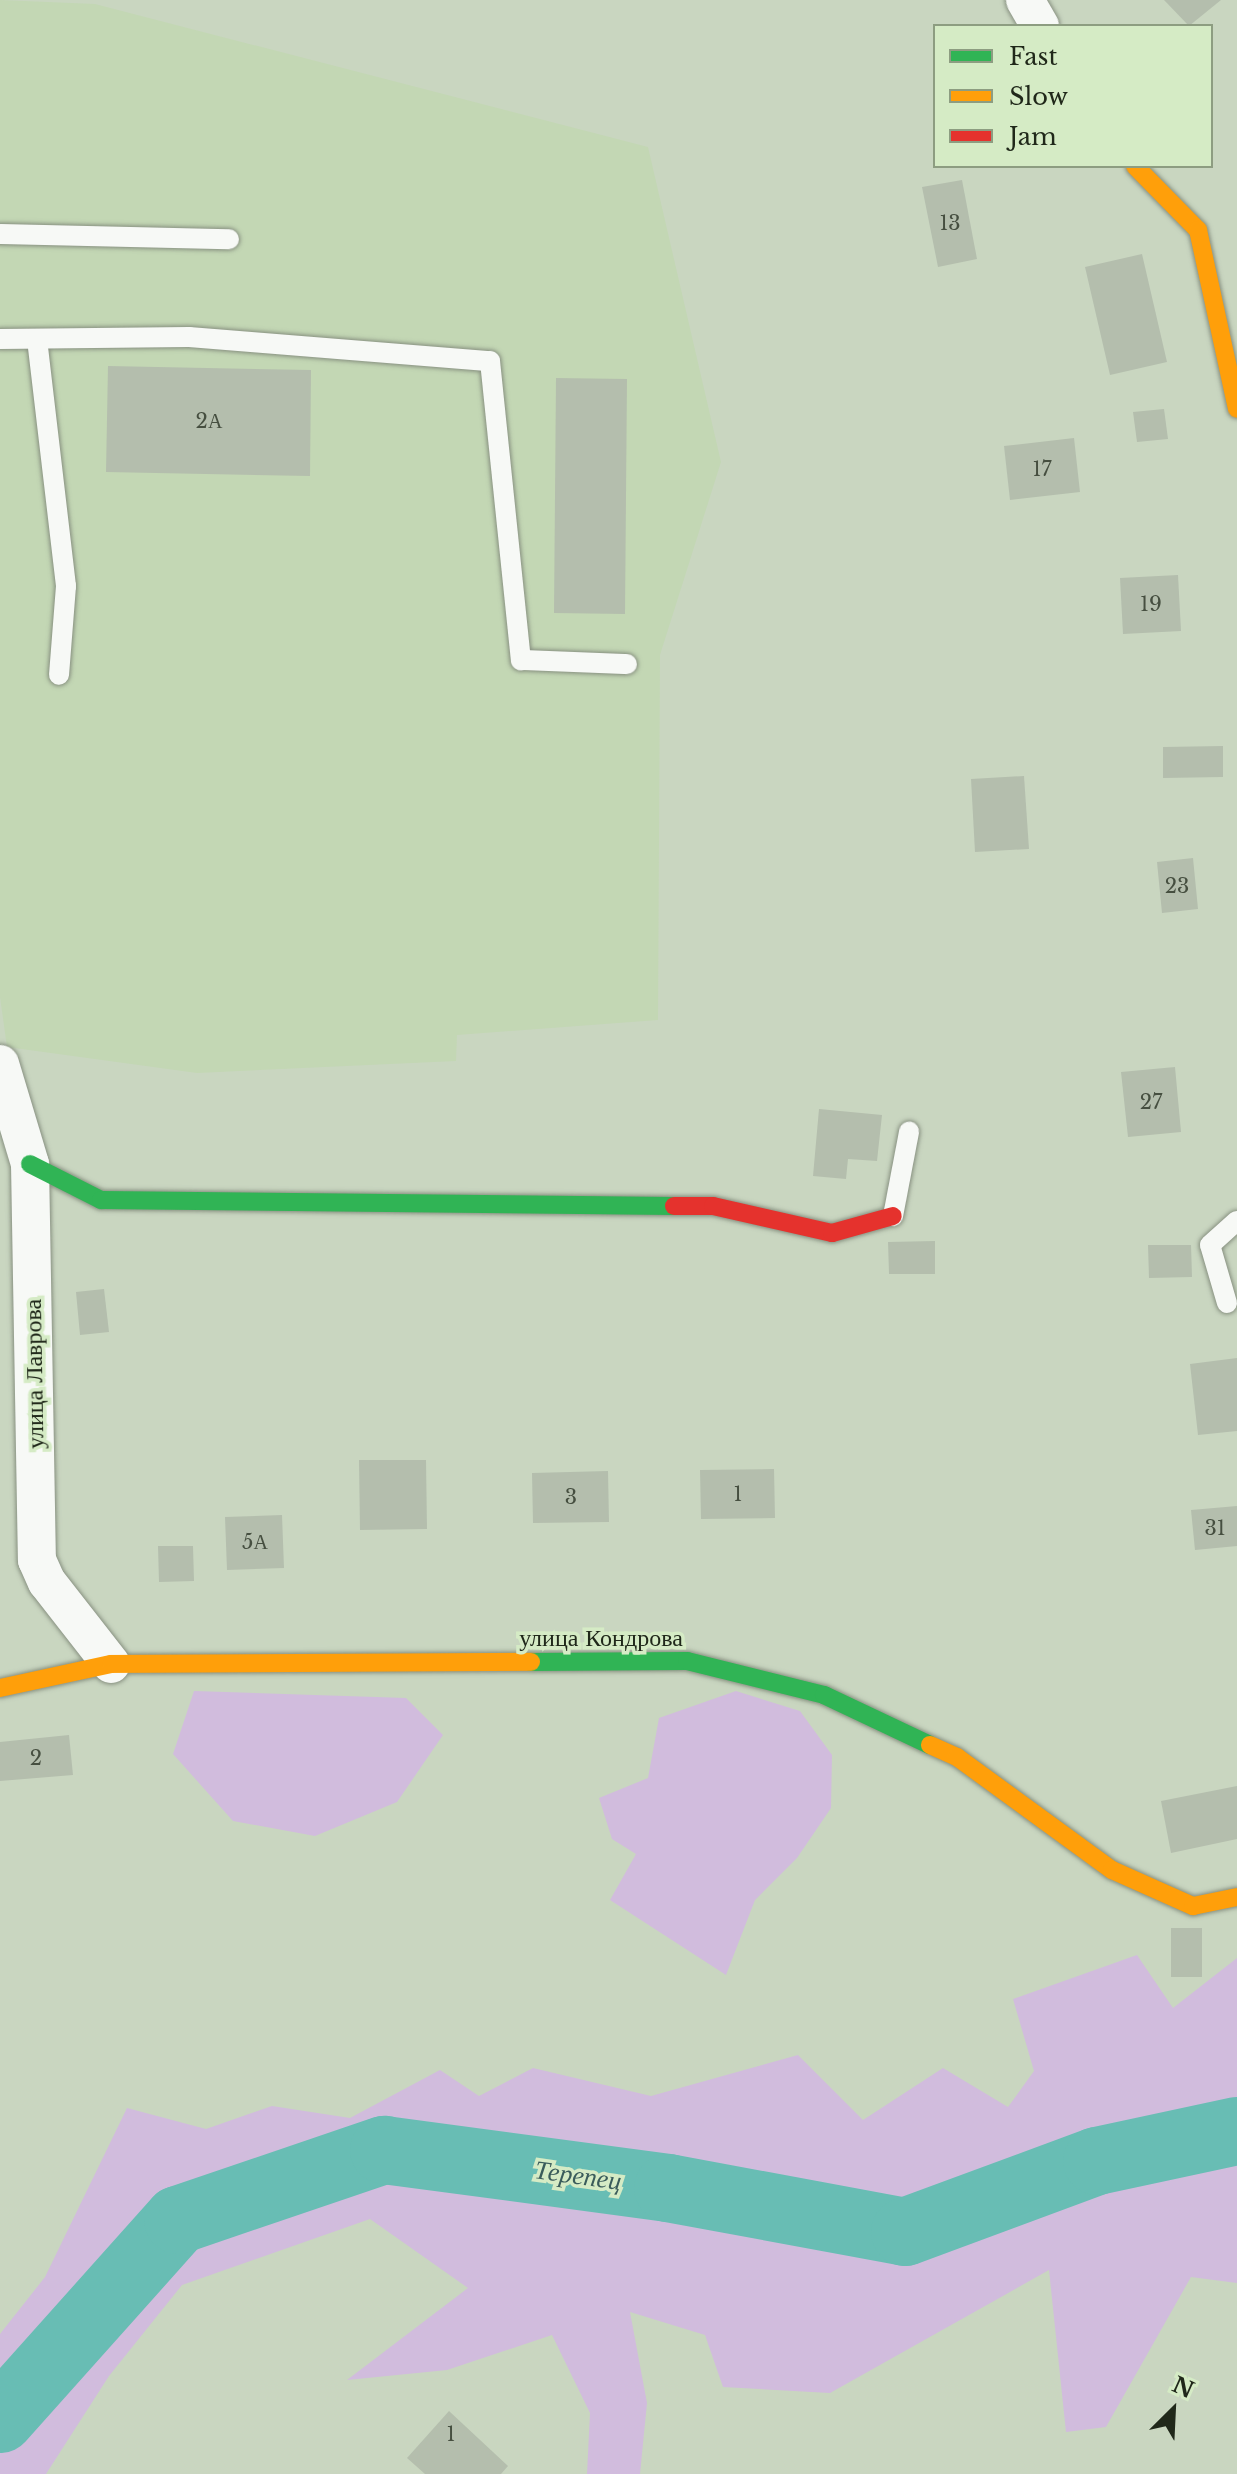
<!DOCTYPE html>
<html>
<head>
<meta charset="utf-8">
<style>
	body { margin:0 }
	#map { position:relative; width:1237px; height:2474px; overflow:hidden; background:#c9d6c0; font-family:"Libre Baskerville",serif }
	div>[style] { position:absolute }
	.built>* { inset:0; background:#c3d7b4 }
	.green>* { inset:0; background:#d1bcdd }
	.river>* { height:68px; margin:-34px; padding:0 34px; transform-origin:34px; border-radius:34px; background:#68bdb4 }
	.building>* { inset:0; background:#b4bead }
	.roads { filter:drop-shadow(0 0 2px #889181) drop-shadow(0 0 2px #889181) }
	.lane>* { height:20px; margin:-10px; padding:0 10px; transform-origin:10px; border-radius:10px; background:#f7f9f6 }
	.street>* { height:38px; margin:-19px; padding:0 19px; transform-origin:19px; border-radius:19px; background:#f7f9f6 }
	.fast>* { height:18px; margin:-9px; padding:0 9px; transform-origin:9px; border-radius:9px; background:#30b455 }
	.slow>* { height:18px; margin:-9px; padding:0 9px; transform-origin:9px; border-radius:9px; background:#ff9f0a }
	.jam>* { height:18px; margin:-9px; padding:0 9px; transform-origin:9px; border-radius:9px; background:#e5322d }
	span { translate:-50% -50%; white-space:nowrap; text-align:center; line-height:1.15; -webkit-text-stroke:7px #d5ebc5; paint-order:stroke }
	.number-label { font-size:20px; color:#464f40 }
	.number-label span { -webkit-text-stroke-width:0 }
	.street-label { font-size:24px; color:#20281a }
	.water-label { font-size:26px; color:#3a5c5b; font-style:italic }
	.legend { position:absolute; left:933px; top:24px; width:280px; height:144px; box-sizing:border-box; background:#d5ebc5; border:2px solid #8d9d81; margin:0; padding:10px 14px; list-style:none; font-size:24px; color:#20281a }
	.legend li { display:flex; align-items:center; gap:16px; height:40px }
	.legend b { width:40px; border:2px solid #8d9d81 }
	.north { position:absolute; left:1133px; top:2370px; width:80px; height:80px; -webkit-text-stroke:6px #d5ebc5; paint-order:stroke; rotate:24deg; font-size:22px; font-weight:700; line-height:32px; text-align:center; color:#20281a }
	.north::after { content:''; display:block; margin:auto; width:28px; height:36px; background:#20281a; clip-path:polygon(50% 0,100% 100%,50% 72%,0 100%) }
</style>
</head>
<body>
<div id="map">
	<div class="built">
		<div style="clip-path:polygon(0 0,95px 4px,648px 147px,721px 462px,660px 655px,658px 1020px,457px 1035px,456px 1061px,197px 1073px,7px 1047px,0 997px)"></div>
	</div>
	<div class="green">
		<div style="clip-path:polygon(194px 1691px,406px 1698px,443px 1735px,397px 1802px,315px 1836px,233px 1821px,173px 1754px)"></div>
		<div style="clip-path:polygon(736px 1691px,800px 1711px,832px 1755px,831px 1808px,797px 1858px,755px 1900px,726px 1975px,610px 1900px,636px 1854px,612px 1839px,599px 1798px,648px 1778px,659px 1718px)"></div>
		<div style="clip-path:polygon(1137px 1955px,1173px 2008px,1237px 1958px,1237px 2283px,1191px 2277px,1106px 2427px,1066px 2432px,1049px 2270px,830px 2393px,723px 2387px,705px 2335px,630px 2312px,647px 2403px,640px 2474px,587px 2474px,590px 2413px,552px 2335px,447px 2370px,347px 2380px,468px 2288px,370px 2219px,182px 2285px,109px 2376px,46px 2474px,0 2474px,0 2334px,45px 2277px,127px 2108px,206px 2129px,272px 2106px,350px 2118px,440px 2070px,479px 2096px,533px 2068px,651px 2096px,798px 2055px,863px 2120px,943px 2068px,1008px 2107px,1034px 2071px,1013px 1999px)"></div>
	</div>
	<div class="river">
		<div style="left:0;top:2419px;width:267px;rotate:-48.2deg"></div>
		<div style="left:178px;top:2220px;width:218px;rotate:-18.8deg"></div>
		<div style="left:384px;top:2150px;width:287px;rotate:7.6deg"></div>
		<div style="left:668px;top:2188px;width:241px;rotate:10.5deg"></div>
		<div style="left:905px;top:2232px;width:205px;rotate:-20.3deg"></div>
		<div style="left:1097px;top:2161px;width:143px;rotate:-12.1deg"></div>
	</div>
	<div class="building">
		<div style="clip-path:polygon(1164px 0,1221px 0,1189px 26px)"></div>
		<div style="clip-path:polygon(962px 180px,977px 259px,938px 267px,922px 187px)"></div>
		<div style="clip-path:polygon(1142px 254px,1167px 362px,1110px 375px,1085px 267px)"></div>
		<div style="clip-path:polygon(108px 366px,311px 370px,310px 476px,106px 472px)"></div>
		<div style="clip-path:polygon(556px 378px,627px 379px,625px 614px,554px 613px)"></div>
		<div style="clip-path:polygon(1164px 409px,1168px 439px,1137px 442px,1133px 412px)"></div>
		<div style="clip-path:polygon(1074px 438px,1080px 492px,1010px 500px,1004px 446px)"></div>
		<div style="clip-path:polygon(1178px 575px,1181px 631px,1123px 634px,1120px 578px)"></div>
		<div style="clip-path:polygon(1223px 746px,1223px 777px,1163px 778px,1163px 747px)"></div>
		<div style="clip-path:polygon(1024px 776px,1029px 849px,975px 852px,971px 779px)"></div>
		<div style="clip-path:polygon(1193px 858px,1198px 909px,1162px 913px,1157px 862px)"></div>
		<div style="clip-path:polygon(1175px 1067px,1181px 1132px,1128px 1137px,1121px 1072px)"></div>
		<div style="clip-path:polygon(819px 1109px,882px 1115px,877px 1161px,848px 1159px,846px 1179px,813px 1176px)"></div>
		<div style="clip-path:polygon(935px 1241px,935px 1274px,889px 1274px,888px 1242px)"></div>
		<div style="clip-path:polygon(1148px 1245px,1191px 1245px,1192px 1277px,1149px 1278px)"></div>
		<div style="clip-path:polygon(104px 1289px,109px 1332px,80px 1335px,76px 1292px)"></div>
		<div style="clip-path:polygon(1237px 1358px,1237px 1431px,1198px 1435px,1190px 1364px)"></div>
		<div style="clip-path:polygon(359px 1460px,426px 1460px,427px 1529px,360px 1530px)"></div>
		<div style="clip-path:polygon(774px 1469px,775px 1518px,701px 1519px,700px 1470px)"></div>
		<div style="clip-path:polygon(608px 1471px,609px 1522px,533px 1523px,532px 1473px)"></div>
		<div style="clip-path:polygon(1237px 1506px,1237px 1546px,1195px 1550px,1191px 1510px)"></div>
		<div style="clip-path:polygon(282px 1515px,284px 1568px,227px 1570px,225px 1517px)"></div>
		<div style="clip-path:polygon(158px 1546px,193px 1546px,194px 1581px,159px 1582px)"></div>
		<div style="clip-path:polygon(69px 1735px,73px 1775px,0 1781px,0 1742px)"></div>
		<div style="clip-path:polygon(1237px 1786px,1237px 1839px,1171px 1853px,1161px 1801px)"></div>
		<div style="clip-path:polygon(1171px 1928px,1202px 1928px,1202px 1977px,1171px 1977px)"></div>
		<div style="clip-path:polygon(449px 2411px,508px 2466px,501px 2474px,425px 2474px,407px 2458px)"></div>
	</div>
	<div class="roads">
		<div class="lane">
			<div style="left:0;top:234px;width:229px;rotate:1.3deg"></div>
			<div style="left:0;top:339px;width:189px;rotate:-0.6deg"></div>
			<div style="left:189px;top:337px;width:302px;rotate:4.6deg"></div>
			<div style="left:490px;top:361px;width:301px;rotate:84.1deg"></div>
			<div style="left:521px;top:660px;width:106px;rotate:2.2deg"></div>
			<div style="left:37px;top:339px;width:249px;rotate:83.3deg"></div>
			<div style="left:66px;top:586px;width:89px;rotate:94.5deg"></div>
			<div style="left:893px;top:1216px;width:86px;rotate:-79.2deg"></div>
			<div style="left:1227px;top:1303px;width:60px;rotate:-106.3deg"></div>
			<div style="left:1210px;top:1245px;width:36px;rotate:-42deg"></div>
		</div>
		<div class="street">
			<div style="left:1025px;top:0;width:30px;rotate:60deg"></div>
			<div style="left:0;top:1064px;width:104px;rotate:73.3deg"></div>
			<div style="left:30px;top:1164px;width:396px;rotate:89deg"></div>
			<div style="left:37px;top:1560px;width:24px;rotate:66deg"></div>
			<div style="left:47px;top:1582px;width:104px;rotate:52deg"></div>
		</div>
		<div class="fast">
			<div style="left:30px;top:1164px;width:80px;rotate:26.9deg"></div>
			<div style="left:101px;top:1200px;width:573px;rotate:0.6deg"></div>
			<div style="left:531px;top:1662px;width:156px;rotate:-0.4deg"></div>
			<div style="left:687px;top:1661px;width:141px;rotate:13.9deg"></div>
			<div style="left:824px;top:1695px;width:117px;rotate:25.3deg"></div>
		</div>
		<div class="slow">
			<div style="left:1135px;top:166px;width:90px;rotate:45.5deg"></div>
			<div style="left:1198px;top:230px;width:183px;rotate:77.7deg"></div>
			<div style="left:0;top:1688px;width:114px;rotate:-12.2deg"></div>
			<div style="left:111px;top:1664px;width:420px;rotate:-0.3deg"></div>
			<div style="left:930px;top:1745px;width:30px;rotate:24deg"></div>
			<div style="left:957px;top:1757px;width:192px;rotate:36.1deg"></div>
			<div style="left:1112px;top:1870px;width:89px;rotate:24deg"></div>
			<div style="left:1193px;top:1906px;width:45px;rotate:-11.6deg"></div>
		</div>
		<div class="jam">
			<div style="left:674px;top:1206px;width:39px"></div>
			<div style="left:713px;top:1206px;width:122px;rotate:12.8deg"></div>
			<div style="left:832px;top:1233px;width:63px;rotate:-15.6deg"></div>
		</div>
	</div>
	<div class="number-label">
		<span style="left:950px;top:223px">13</span>
		<span style="left:209px;top:421px">2А</span>
		<span style="left:1042px;top:469px">17</span>
		<span style="left:1151px;top:604px">19</span>
		<span style="left:1177px;top:886px">23</span>
		<span style="left:1151px;top:1102px">27</span>
		<span style="left:738px;top:1494px">1</span>
		<span style="left:571px;top:1497px">3</span>
		<span style="left:1215px;top:1528px">31</span>
		<span style="left:255px;top:1542px">5А</span>
		<span style="left:36px;top:1758px">2</span>
		<span style="left:451px;top:2434px">1</span>
	</div>
	<div class="street-label">
		<span style="left:34px;top:1374px;rotate:-91deg">улица Лаврова</span>
		<span style="left:601px;top:1638px">улица Кондрова</span>
	</div>
	<div class="water-label">
		<span style="left:578px;top:2176px;rotate:8deg">Терепец</span>
	</div>
	<ul class="legend">
	<li><b style="height:10px;background:#30b455"></b>Fast</li>
	<li><b style="height:10px;background:#ff9f0a"></b>Slow</li>
	<li><b style="height:10px;background:#e5322d"></b>Jam</li>
	</ul>
	<div class="north">N</div>
</div>
</body>
</html>
